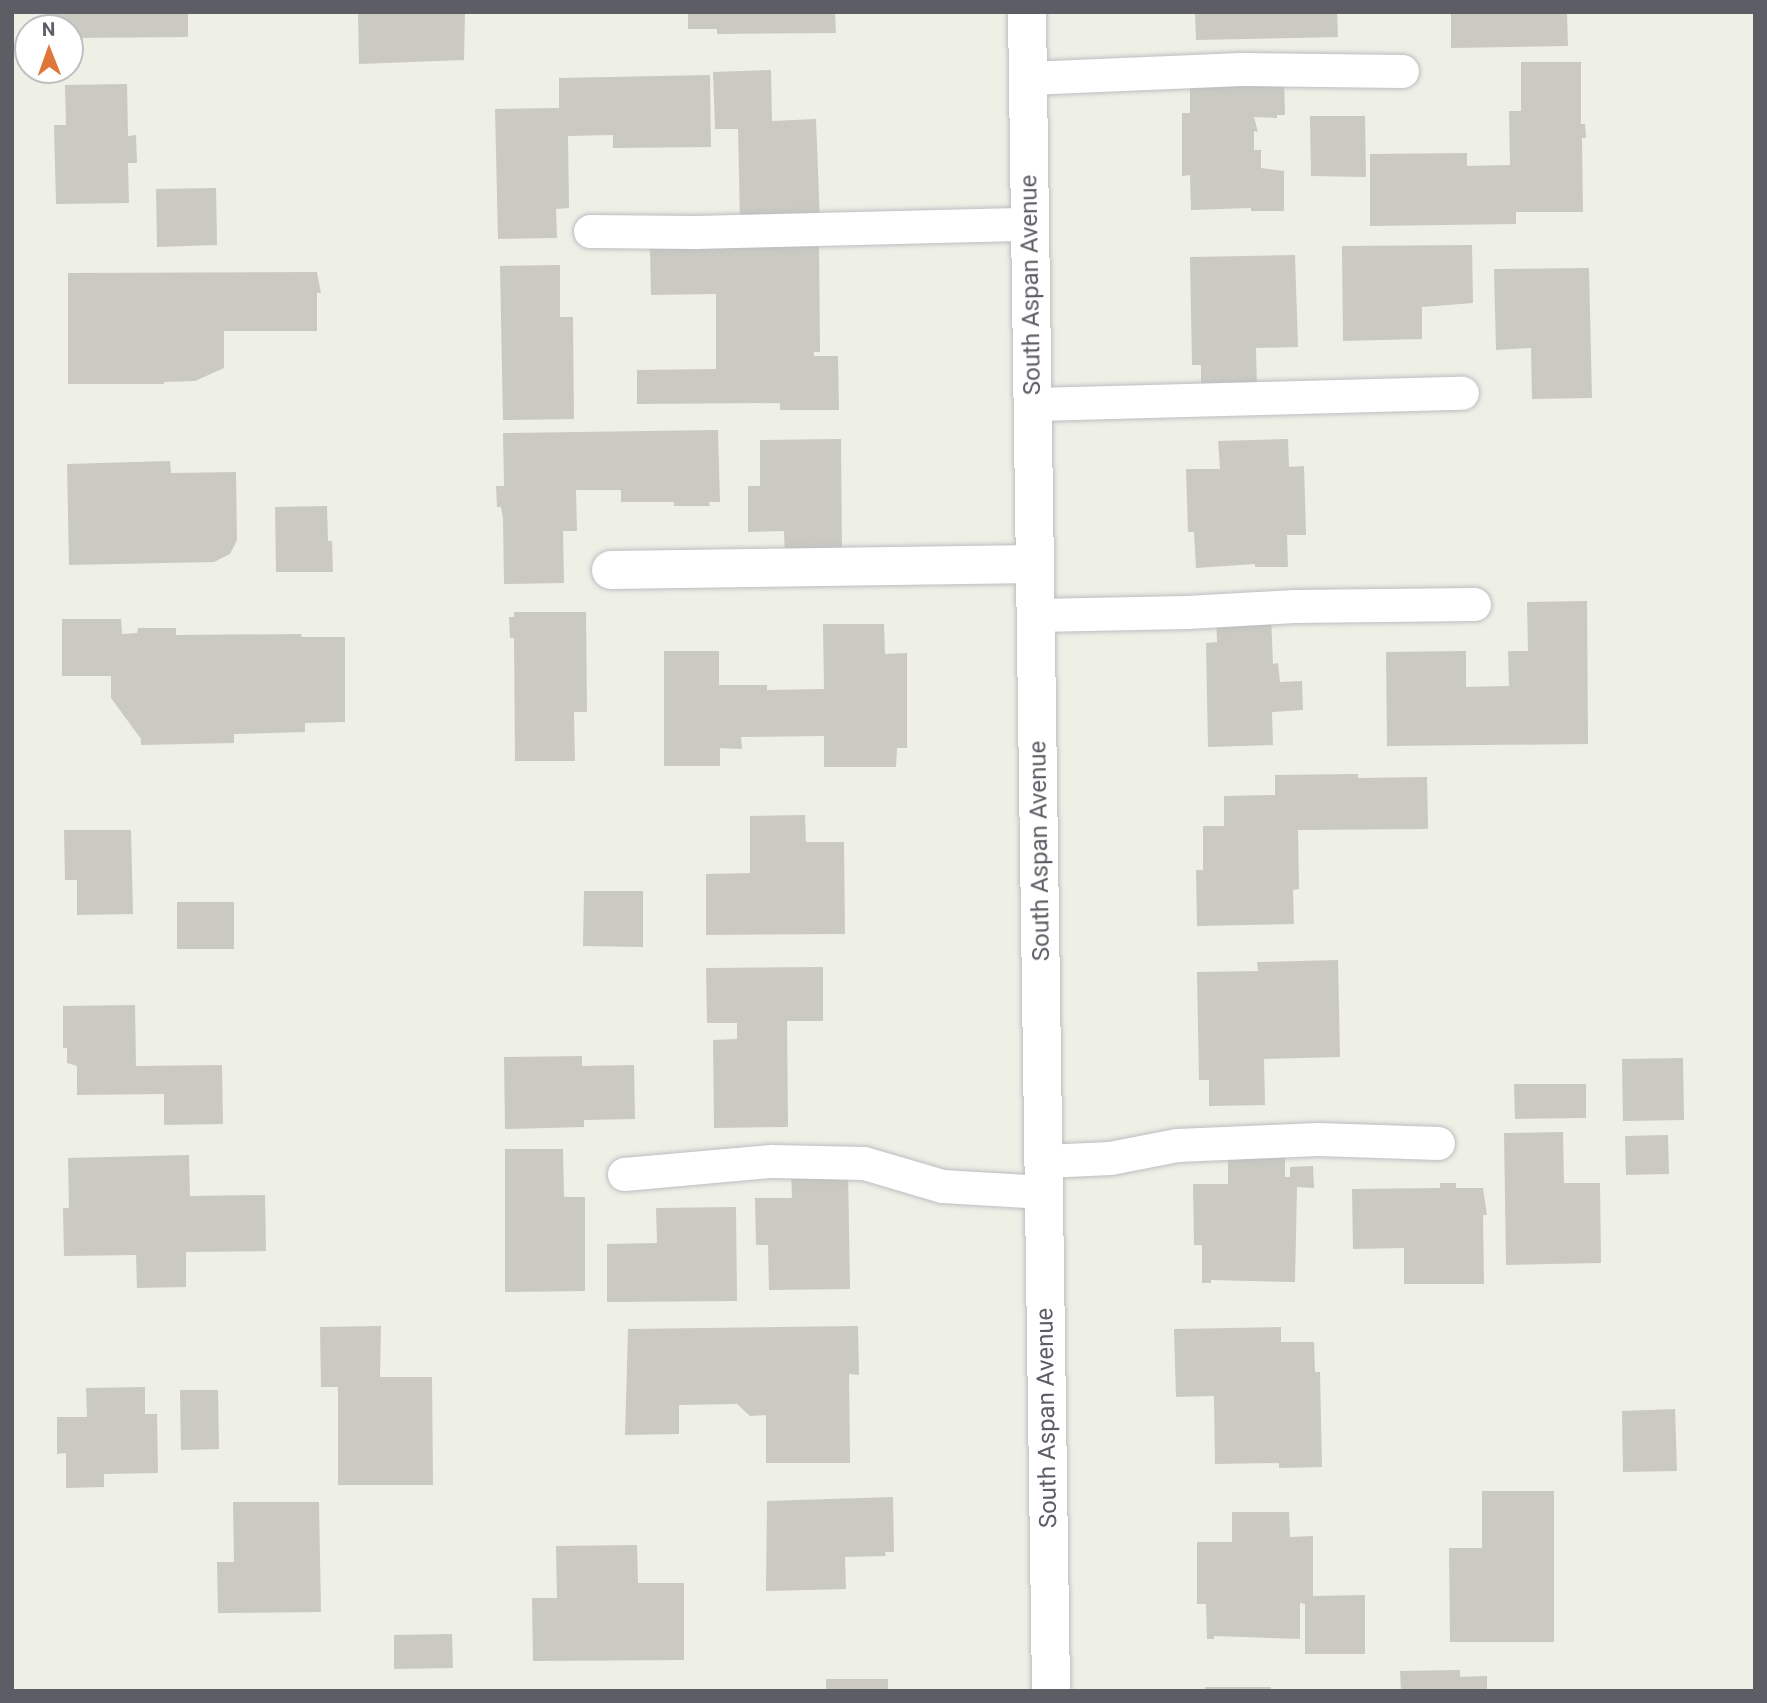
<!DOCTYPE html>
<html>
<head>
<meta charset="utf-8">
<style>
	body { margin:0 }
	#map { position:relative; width:1767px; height:1703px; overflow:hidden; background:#eeefe5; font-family:Roboto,sans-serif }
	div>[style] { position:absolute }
	.building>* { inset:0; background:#cacac2 }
	.roads { filter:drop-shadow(0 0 2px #bdbdc3) drop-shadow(0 0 2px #bdbdc3) }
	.service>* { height:33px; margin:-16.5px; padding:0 16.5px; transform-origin:16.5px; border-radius:16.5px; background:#fff }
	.minor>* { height:38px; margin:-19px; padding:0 19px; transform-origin:19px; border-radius:19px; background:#fff }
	span { translate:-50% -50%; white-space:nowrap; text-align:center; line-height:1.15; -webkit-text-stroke:6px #fff; paint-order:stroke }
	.street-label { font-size:24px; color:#5d5e65 }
	.frame { position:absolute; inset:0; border:14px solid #5d5e65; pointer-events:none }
	.north { position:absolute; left:14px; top:14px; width:70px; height:70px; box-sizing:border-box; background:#fff; border:2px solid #bebfc1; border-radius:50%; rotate:359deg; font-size:19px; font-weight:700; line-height:28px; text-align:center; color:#5d5e65 }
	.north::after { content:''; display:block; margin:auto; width:24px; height:32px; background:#e0773a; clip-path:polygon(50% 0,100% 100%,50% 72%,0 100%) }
</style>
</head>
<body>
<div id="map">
	<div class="building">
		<div style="clip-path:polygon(49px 12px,188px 12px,188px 37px,70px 38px,70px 28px,49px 28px)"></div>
		<div style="clip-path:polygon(358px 12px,465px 12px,464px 60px,359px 64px)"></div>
		<div style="clip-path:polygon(688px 12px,835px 12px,836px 33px,717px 34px,717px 29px,688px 29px)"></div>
		<div style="clip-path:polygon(1195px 12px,1337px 12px,1338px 37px,1196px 40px)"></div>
		<div style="clip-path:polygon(1451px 12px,1567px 12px,1568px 46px,1451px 48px)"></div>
		<div style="clip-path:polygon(1521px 62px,1581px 62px,1581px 124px,1585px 124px,1586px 138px,1582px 138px,1583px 212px,1516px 212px,1516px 224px,1370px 226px,1370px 154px,1467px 153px,1467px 166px,1510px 165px,1509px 111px,1521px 111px)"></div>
		<div style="clip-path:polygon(771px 70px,772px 121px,816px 119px,820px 223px,740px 225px,738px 129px,715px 129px,713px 72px)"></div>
		<div style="clip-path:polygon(710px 75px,711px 147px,613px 148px,613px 135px,568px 136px,569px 208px,556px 209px,557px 238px,498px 239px,495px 109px,559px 108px,559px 78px)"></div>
		<div style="clip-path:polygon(1284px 80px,1285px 115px,1277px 115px,1277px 118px,1254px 117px,1258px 132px,1254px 131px,1254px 150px,1261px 150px,1261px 168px,1284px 171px,1284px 211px,1251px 211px,1251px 208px,1191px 210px,1190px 175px,1182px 176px,1182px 113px,1190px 113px,1190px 81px)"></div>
		<div style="clip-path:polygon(127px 84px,128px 136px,136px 135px,137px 163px,128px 163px,129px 203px,56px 204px,54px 125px,66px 125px,65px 85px)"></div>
		<div style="clip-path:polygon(1310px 116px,1365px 116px,1366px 177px,1311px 176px)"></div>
		<div style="clip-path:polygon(216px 188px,217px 245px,157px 247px,156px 189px)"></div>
		<div style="clip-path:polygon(1472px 245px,1473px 303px,1422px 307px,1422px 339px,1343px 341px,1342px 246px)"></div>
		<div style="clip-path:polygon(819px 246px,820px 352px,814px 352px,814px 356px,838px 356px,839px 410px,780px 410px,780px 403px,637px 404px,637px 370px,716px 369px,716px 294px,651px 295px,650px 248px)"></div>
		<div style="clip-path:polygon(1295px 255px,1298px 347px,1256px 348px,1257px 391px,1201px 392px,1201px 365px,1192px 365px,1190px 257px)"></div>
		<div style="clip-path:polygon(560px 265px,560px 317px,573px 317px,574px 419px,503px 420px,500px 266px)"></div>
		<div style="clip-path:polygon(1589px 268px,1592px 398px,1532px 399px,1531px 348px,1496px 350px,1494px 269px)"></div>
		<div style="clip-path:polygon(317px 272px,321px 293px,317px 293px,317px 331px,224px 331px,224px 368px,195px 381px,164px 382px,164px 384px,68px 384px,68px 273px)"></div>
		<div style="clip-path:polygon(718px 430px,720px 502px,709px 502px,710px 506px,674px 506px,674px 502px,621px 502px,621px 490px,576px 490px,577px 531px,563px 531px,564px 583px,504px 584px,503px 518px,501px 507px,497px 507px,496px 486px,504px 486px,503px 433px)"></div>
		<div style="clip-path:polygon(841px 439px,842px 556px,785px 557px,784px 531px,748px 532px,748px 486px,760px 486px,760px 440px)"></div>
		<div style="clip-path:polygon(1288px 439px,1289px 467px,1304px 466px,1306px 535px,1287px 535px,1288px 567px,1255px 567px,1255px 564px,1196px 568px,1194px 532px,1188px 532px,1186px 469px,1220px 469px,1218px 441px)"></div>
		<div style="clip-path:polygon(170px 461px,171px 473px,236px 472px,237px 540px,230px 554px,214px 562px,69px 565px,67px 464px)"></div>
		<div style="clip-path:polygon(327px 506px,328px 541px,332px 541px,333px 572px,276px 572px,275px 507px)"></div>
		<div style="clip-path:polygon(1587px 601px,1588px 744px,1387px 746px,1386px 652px,1466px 651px,1466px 687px,1509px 686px,1508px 651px,1528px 651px,1527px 602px)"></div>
		<div style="clip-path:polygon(514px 612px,586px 612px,587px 712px,574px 712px,575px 761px,515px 761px,514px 638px,510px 638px,509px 617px,514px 617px)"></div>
		<div style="clip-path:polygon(1271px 616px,1273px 664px,1278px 663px,1280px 682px,1302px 681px,1303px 710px,1272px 712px,1273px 745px,1208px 747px,1206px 643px,1217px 642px,1216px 618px)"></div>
		<div style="clip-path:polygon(62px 619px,121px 619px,122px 634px,137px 633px,138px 628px,176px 628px,176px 635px,301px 634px,302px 637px,345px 637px,345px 722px,305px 723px,305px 732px,234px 734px,234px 743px,141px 745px,141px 739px,111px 698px,111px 676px,62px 676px)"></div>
		<div style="clip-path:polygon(823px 624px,884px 624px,885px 654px,907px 653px,907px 748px,897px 748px,896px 767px,824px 767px,824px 736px,741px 737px,742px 749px,720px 748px,720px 766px,664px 766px,664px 651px,719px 651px,719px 685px,767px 685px,767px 690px,824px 689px)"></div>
		<div style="clip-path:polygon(1358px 774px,1358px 778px,1427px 777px,1428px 829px,1298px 830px,1299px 889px,1293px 890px,1294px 924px,1197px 926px,1196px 870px,1203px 870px,1203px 826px,1224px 826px,1224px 796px,1275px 795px,1275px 775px)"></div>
		<div style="clip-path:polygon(805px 815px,806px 842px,844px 842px,845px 934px,706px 935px,706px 874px,750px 873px,750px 816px)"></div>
		<div style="clip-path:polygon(64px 830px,131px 830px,133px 914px,77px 915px,77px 880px,65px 880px)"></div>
		<div style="clip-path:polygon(584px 891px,643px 891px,643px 947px,583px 946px)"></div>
		<div style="clip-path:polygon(177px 902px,234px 902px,234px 949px,177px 949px)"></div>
		<div style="clip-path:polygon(1338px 960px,1340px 1057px,1264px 1059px,1265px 1105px,1209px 1106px,1209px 1080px,1199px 1080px,1197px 972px,1258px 971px,1257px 962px)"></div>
		<div style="clip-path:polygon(823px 967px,823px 1021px,787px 1021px,788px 1127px,714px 1128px,713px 1040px,737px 1039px,737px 1023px,707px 1023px,706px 968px)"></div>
		<div style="clip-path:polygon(135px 1005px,136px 1066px,222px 1065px,223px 1124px,164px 1125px,164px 1094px,77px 1095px,77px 1066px,67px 1063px,67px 1048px,63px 1048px,63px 1006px)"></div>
		<div style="clip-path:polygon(582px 1056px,582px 1066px,634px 1065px,635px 1119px,584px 1120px,584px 1127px,505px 1129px,504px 1057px)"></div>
		<div style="clip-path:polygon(1683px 1058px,1684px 1120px,1623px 1121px,1622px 1059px)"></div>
		<div style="clip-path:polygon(1514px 1084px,1586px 1084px,1586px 1118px,1515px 1119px)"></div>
		<div style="clip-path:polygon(1563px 1132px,1564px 1183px,1600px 1183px,1601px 1263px,1506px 1265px,1504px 1133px)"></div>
		<div style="clip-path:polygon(1668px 1135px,1669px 1174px,1626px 1175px,1625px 1136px)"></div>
		<div style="clip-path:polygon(505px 1149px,563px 1149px,564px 1197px,585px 1197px,585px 1291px,505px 1292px)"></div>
		<div style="clip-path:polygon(189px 1155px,190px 1196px,265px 1195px,266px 1251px,186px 1252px,186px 1287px,137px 1288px,136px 1255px,64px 1256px,63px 1208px,69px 1208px,68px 1158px)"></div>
		<div style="clip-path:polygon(1228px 1155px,1285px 1155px,1285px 1177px,1290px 1177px,1290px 1167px,1313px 1166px,1314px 1188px,1297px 1187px,1295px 1282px,1211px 1280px,1211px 1283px,1202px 1283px,1202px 1245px,1194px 1245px,1193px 1184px,1228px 1184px)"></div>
		<div style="clip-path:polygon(848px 1170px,850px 1289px,769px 1290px,768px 1245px,756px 1245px,755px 1198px,792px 1198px,791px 1172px)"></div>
		<div style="clip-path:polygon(1440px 1183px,1456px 1183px,1456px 1188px,1483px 1188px,1487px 1215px,1483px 1215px,1484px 1284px,1404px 1284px,1404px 1248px,1353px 1249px,1352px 1189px,1440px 1188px)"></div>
		<div style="clip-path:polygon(736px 1207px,737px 1301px,607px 1302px,607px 1244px,657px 1243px,656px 1208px)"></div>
		<div style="clip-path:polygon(381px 1326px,380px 1377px,432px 1377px,433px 1485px,338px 1485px,338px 1387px,321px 1387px,320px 1327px)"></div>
		<div style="clip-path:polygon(858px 1326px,859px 1375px,849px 1374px,850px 1463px,766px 1463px,766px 1415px,750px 1416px,737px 1404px,679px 1405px,679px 1434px,625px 1435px,628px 1329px)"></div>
		<div style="clip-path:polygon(1281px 1327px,1281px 1342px,1314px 1342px,1315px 1372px,1320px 1372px,1322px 1467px,1279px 1468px,1279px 1463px,1215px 1464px,1214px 1396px,1176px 1397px,1174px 1329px)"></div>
		<div style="clip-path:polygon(145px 1387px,145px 1414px,157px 1414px,158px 1473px,104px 1474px,104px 1487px,66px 1488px,66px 1453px,57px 1454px,57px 1417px,87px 1417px,86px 1388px)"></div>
		<div style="clip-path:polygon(180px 1390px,218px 1390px,219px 1449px,181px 1450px)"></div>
		<div style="clip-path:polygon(1675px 1409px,1677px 1471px,1623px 1472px,1622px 1411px)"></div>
		<div style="clip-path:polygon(1482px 1491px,1554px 1491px,1554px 1642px,1450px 1642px,1449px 1548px,1482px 1548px)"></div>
		<div style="clip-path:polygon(893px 1497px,894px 1552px,885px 1552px,886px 1556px,845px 1557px,846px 1589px,766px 1591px,767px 1501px)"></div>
		<div style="clip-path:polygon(233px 1502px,319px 1502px,321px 1612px,218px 1613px,217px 1562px,234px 1562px)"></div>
		<div style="clip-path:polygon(1232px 1512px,1289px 1512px,1290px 1537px,1313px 1536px,1313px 1596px,1365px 1595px,1365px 1654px,1305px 1654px,1305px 1604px,1300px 1603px,1300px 1639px,1214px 1636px,1214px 1639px,1207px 1639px,1206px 1604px,1197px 1604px,1197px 1542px,1232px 1542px)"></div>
		<div style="clip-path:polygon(637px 1545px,638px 1583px,684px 1583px,684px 1660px,533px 1661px,532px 1598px,557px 1598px,556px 1546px)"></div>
		<div style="clip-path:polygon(452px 1634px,453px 1668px,394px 1669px,394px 1635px)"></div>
		<div style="clip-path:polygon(1460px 1670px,1460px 1677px,1487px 1676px,1487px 1691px,1401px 1691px,1400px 1671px)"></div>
		<div style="clip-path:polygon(826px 1679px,888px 1679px,888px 1691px,826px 1691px)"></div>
		<div style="clip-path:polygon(1205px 1687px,1271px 1687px,1271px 1691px,1205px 1691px)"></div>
	</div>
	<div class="roads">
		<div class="service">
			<div style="left:1028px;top:78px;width:213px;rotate:-2.4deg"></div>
			<div style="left:1241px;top:69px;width:161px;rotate:0.7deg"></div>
			<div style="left:590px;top:231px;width:105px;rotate:0.5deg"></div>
			<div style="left:695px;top:232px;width:334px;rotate:-1.4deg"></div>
			<div style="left:1033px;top:404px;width:429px;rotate:-1.5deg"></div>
			<div style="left:1036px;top:615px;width:151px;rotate:-1.1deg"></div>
			<div style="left:1187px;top:612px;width:107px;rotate:-3.2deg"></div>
			<div style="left:1294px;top:606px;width:180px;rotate:-0.6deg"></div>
			<div style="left:1044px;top:1161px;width:66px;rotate:-2.6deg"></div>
			<div style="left:1110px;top:1158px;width:68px;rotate:-11deg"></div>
			<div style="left:1177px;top:1145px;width:141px;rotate:-2.4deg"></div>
			<div style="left:1318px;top:1139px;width:120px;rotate:1.9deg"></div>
			<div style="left:624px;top:1174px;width:148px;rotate:-5.1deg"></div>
			<div style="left:771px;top:1161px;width:93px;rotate:1.2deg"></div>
			<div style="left:864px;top:1163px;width:81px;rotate:16.4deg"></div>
			<div style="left:942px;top:1186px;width:102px;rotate:3.4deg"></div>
		</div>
		<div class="minor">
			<div style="left:1027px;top:12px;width:1679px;rotate:89.18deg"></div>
			<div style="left:611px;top:570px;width:424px;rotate:-0.8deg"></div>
		</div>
	</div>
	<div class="street-label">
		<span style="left:1031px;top:285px;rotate:-91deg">South Aspan Avenue</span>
		<span style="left:1040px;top:851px;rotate:-91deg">South Aspan Avenue</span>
		<span style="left:1047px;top:1418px;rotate:-91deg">South Aspan Avenue</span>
	</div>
	<div class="frame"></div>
	<div class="north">N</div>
</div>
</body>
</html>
